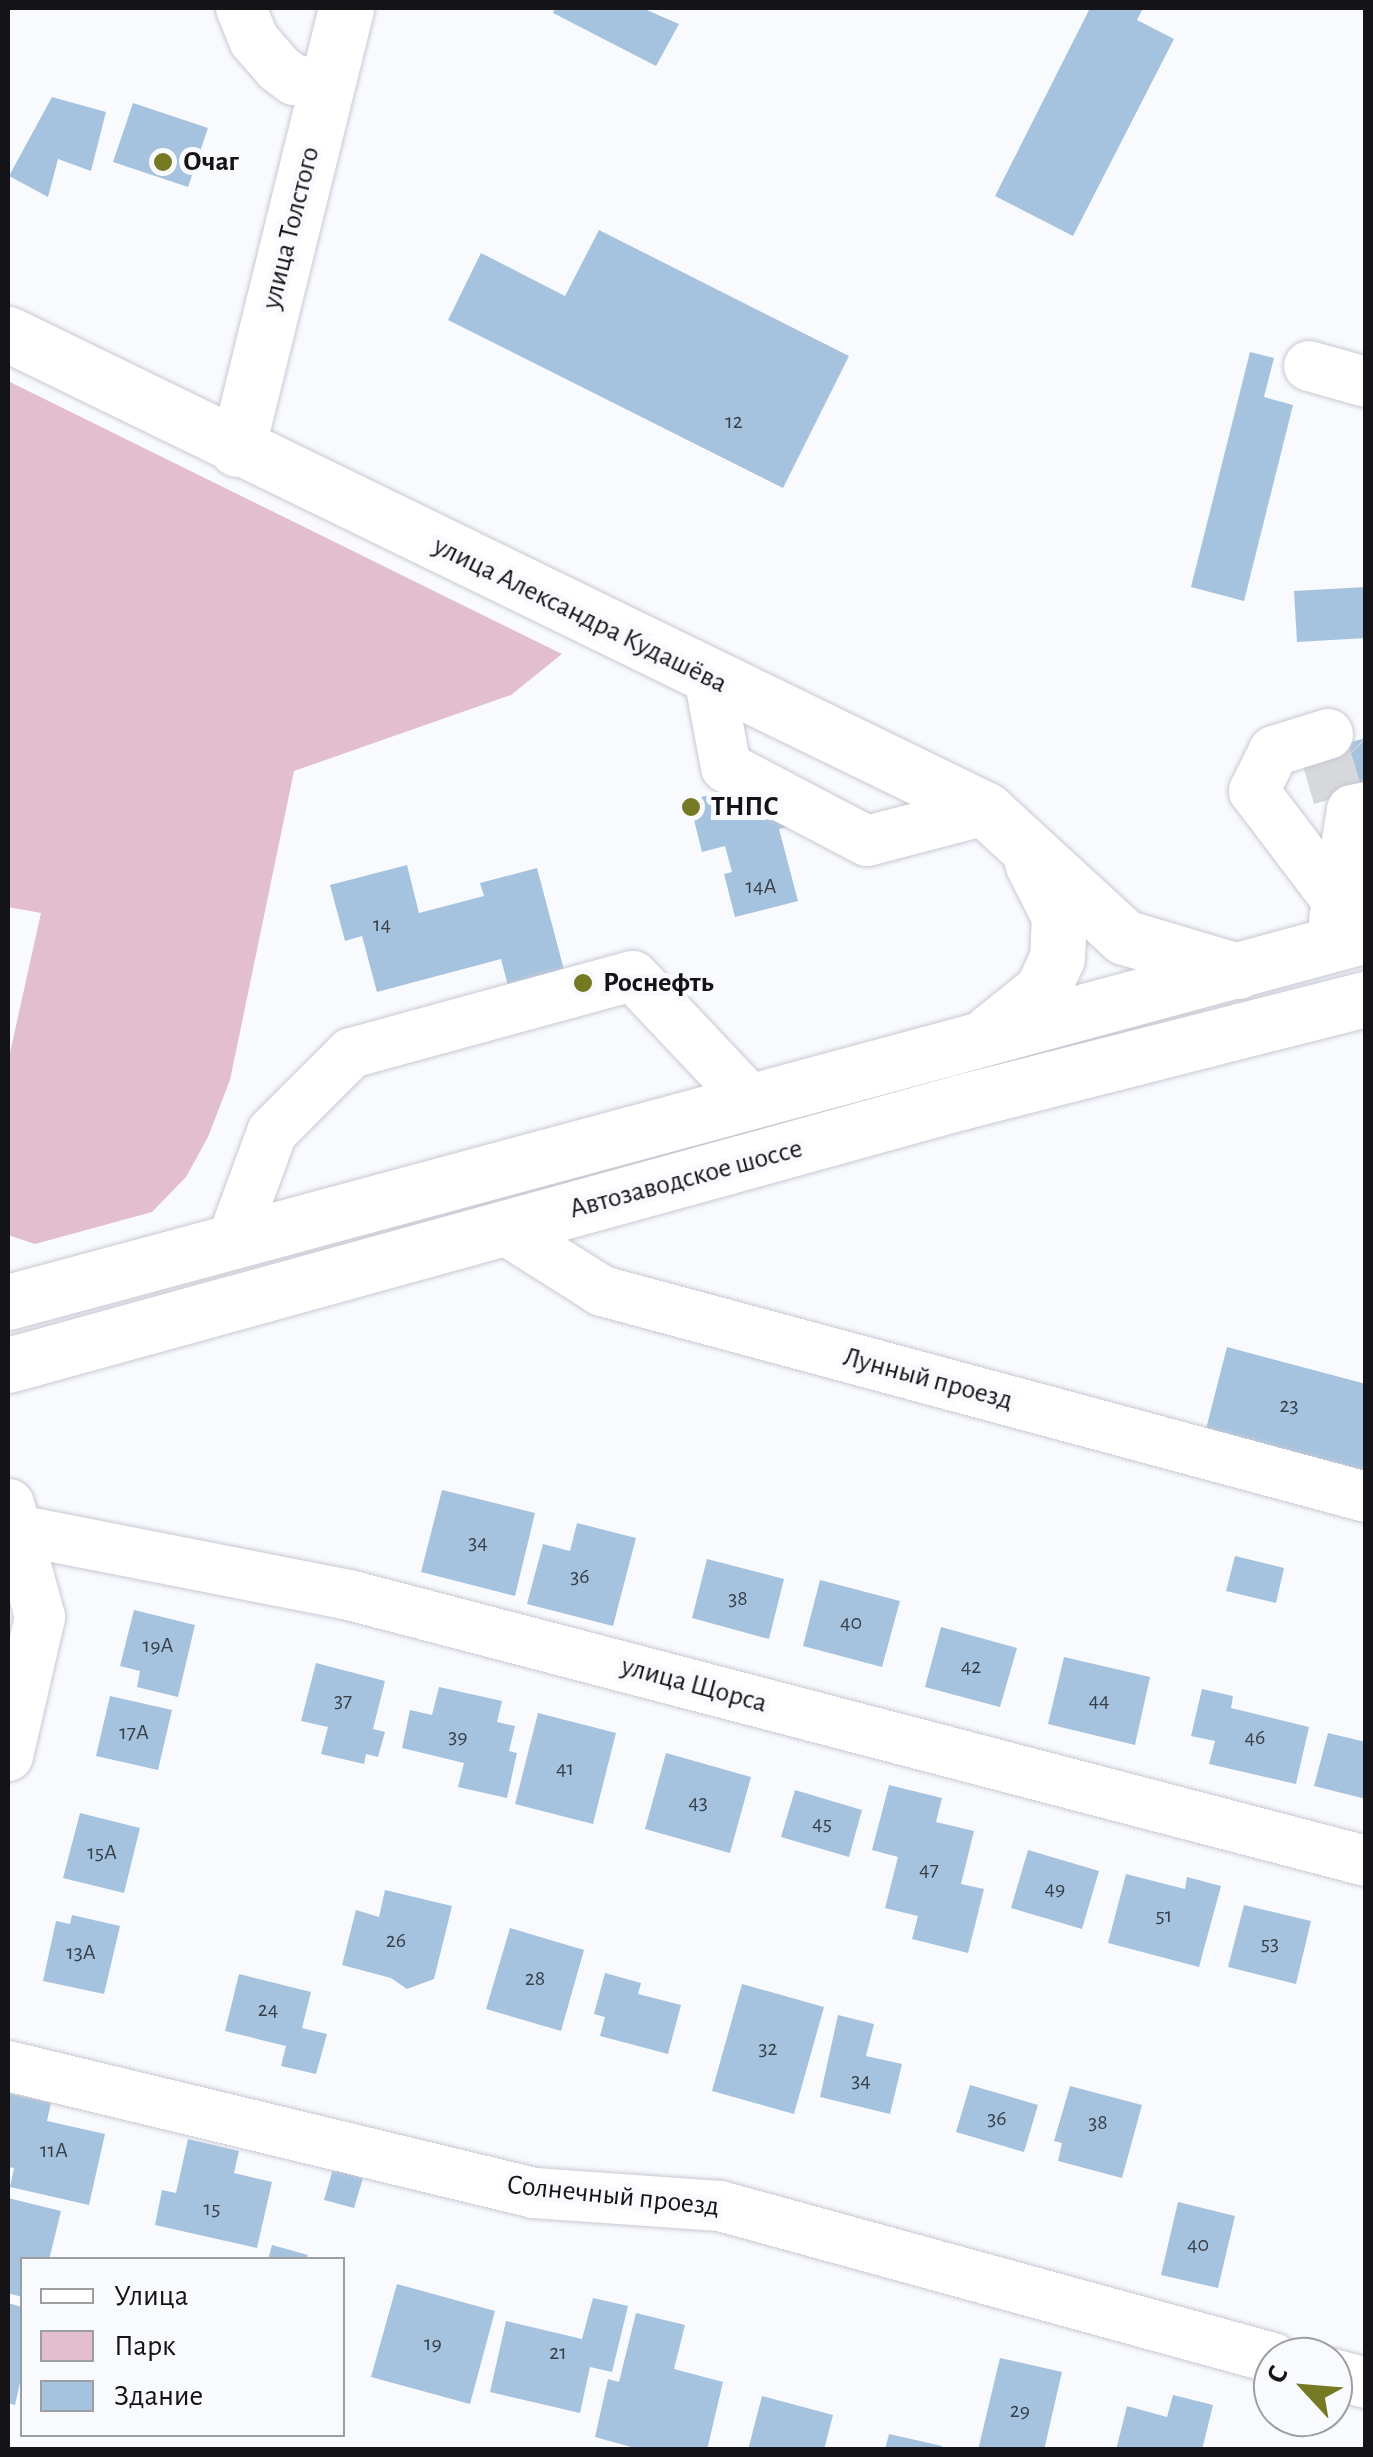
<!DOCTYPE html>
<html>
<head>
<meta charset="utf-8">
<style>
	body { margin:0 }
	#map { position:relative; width:1373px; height:2457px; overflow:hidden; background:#f9fafe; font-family:"Alegreya Sans",sans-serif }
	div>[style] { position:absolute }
	.green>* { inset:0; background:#e2becf }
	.building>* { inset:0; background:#a5c3df }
	.minor-tunnel>* { height:50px; margin-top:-25px; transform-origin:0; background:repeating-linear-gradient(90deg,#d7d8dc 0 50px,transparent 0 75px) }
	.roads { filter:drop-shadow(0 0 2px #c7c8d3) drop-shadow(0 0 2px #c7c8d3) }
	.minor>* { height:50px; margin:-25px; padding:0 25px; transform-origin:25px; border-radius:25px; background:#fff }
	.major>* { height:55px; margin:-27.5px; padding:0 27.5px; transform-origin:27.5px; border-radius:27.5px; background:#fff }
	.dots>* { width:28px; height:28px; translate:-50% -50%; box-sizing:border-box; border:5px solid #f9fafe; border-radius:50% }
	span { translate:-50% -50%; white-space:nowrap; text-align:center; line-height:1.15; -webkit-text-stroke:10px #f9fafe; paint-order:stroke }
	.number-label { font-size:22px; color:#38404a }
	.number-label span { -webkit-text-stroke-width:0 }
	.poi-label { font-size:28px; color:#141418; font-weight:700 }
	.left { translate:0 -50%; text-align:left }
	.street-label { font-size:28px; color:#141418 }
	.frame { position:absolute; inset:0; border:10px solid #141418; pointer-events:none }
	.legend { position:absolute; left:20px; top:2257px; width:325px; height:180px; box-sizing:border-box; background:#f9fafe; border:2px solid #9d9ea2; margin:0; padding:12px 18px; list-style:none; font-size:30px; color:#141418 }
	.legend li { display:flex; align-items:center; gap:20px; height:50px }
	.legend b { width:50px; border:2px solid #9d9ea2 }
	.north { position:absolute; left:1253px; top:2337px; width:100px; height:100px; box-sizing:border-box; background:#f9fafe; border:2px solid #9d9ea2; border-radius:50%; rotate:296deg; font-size:28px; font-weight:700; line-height:40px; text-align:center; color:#141418 }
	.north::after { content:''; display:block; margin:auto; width:35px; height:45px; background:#757922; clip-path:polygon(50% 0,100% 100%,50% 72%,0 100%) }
</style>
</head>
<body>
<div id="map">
	<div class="green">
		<div style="clip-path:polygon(8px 381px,562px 654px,511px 695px,294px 771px,230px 1080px,208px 1137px,186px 1177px,152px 1212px,35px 1244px,8px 1235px,8px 1062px,41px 913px,8px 907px)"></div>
	</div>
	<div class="building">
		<div style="clip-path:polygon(555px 8px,642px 8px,679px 24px,656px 66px,553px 13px)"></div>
		<div style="clip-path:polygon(1090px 8px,1143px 8px,1137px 20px,1174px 39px,1073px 236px,995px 196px)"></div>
		<div style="clip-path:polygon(52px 97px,106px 112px,91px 171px,58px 159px,48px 197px,9px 176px)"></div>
		<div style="clip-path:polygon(133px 103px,208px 128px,188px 187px,113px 162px)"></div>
		<div style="clip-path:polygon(599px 230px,849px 356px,783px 488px,448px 320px,481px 253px,565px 296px)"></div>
		<div style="clip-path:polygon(1250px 352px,1274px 358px,1264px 397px,1293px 405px,1244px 601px,1191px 587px)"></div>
		<div style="clip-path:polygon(1366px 587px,1366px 638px,1297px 642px,1294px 591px)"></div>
		<div style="clip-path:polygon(1366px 738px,1366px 793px,1330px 803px,1315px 752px)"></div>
		<div style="clip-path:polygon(784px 776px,797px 825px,779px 829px,798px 901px,735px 917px,724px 874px,732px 872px,725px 846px,702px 852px,689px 800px)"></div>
		<div style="clip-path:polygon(407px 865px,419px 913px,484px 896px,480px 883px,537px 868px,572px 1000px,516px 1016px,501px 959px,377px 992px,362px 936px,345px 941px,330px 885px)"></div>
		<div style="clip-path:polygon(1227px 1347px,1366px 1384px,1366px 1472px,1206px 1429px)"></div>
		<div style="clip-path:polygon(442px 1490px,535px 1513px,515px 1596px,421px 1572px)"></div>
		<div style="clip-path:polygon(577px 1523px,636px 1538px,613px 1626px,527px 1604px,543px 1544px,570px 1551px)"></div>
		<div style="clip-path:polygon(1235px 1556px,1284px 1568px,1276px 1603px,1226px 1591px)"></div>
		<div style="clip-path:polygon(707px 1559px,784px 1579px,769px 1639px,692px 1618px)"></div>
		<div style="clip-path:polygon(820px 1580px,900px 1601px,882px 1667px,803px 1646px)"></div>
		<div style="clip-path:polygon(134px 1610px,195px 1625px,178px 1697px,137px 1687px,140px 1671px,120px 1666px)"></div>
		<div style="clip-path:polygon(941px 1627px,1017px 1648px,1000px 1707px,925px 1687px)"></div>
		<div style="clip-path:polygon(1064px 1657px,1150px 1677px,1135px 1745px,1048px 1724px)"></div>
		<div style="clip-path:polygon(316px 1663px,385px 1681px,373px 1729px,385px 1732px,378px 1757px,366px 1754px,364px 1764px,321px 1754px,328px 1727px,301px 1721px)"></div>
		<div style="clip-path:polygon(439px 1687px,502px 1701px,497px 1722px,515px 1726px,509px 1751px,517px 1753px,507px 1798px,458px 1787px,464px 1763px,402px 1748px,410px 1710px,432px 1715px)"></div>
		<div style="clip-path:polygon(1202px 1689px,1233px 1696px,1231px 1708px,1309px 1727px,1296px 1784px,1209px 1764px,1215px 1741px,1191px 1736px)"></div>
		<div style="clip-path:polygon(110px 1696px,172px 1710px,158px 1770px,96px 1756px)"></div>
		<div style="clip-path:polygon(538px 1713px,616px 1733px,593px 1824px,515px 1804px)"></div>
		<div style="clip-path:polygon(1328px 1733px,1366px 1742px,1366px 1799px,1314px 1786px)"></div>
		<div style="clip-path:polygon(666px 1753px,751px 1777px,730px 1853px,645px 1829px)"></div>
		<div style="clip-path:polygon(889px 1785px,942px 1798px,936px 1822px,974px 1831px,961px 1884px,984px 1889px,968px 1953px,912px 1939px,918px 1916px,885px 1908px,898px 1857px,872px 1850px)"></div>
		<div style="clip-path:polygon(795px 1790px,862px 1810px,849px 1857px,781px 1837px)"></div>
		<div style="clip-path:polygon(80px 1813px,140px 1828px,124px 1893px,63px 1878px)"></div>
		<div style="clip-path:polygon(1028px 1850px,1099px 1871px,1082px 1929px,1011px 1908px)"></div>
		<div style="clip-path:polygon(1126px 1874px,1185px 1889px,1187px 1877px,1221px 1886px,1199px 1967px,1108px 1943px)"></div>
		<div style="clip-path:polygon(385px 1890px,452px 1906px,434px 1979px,407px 1989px,391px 1978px,342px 1965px,356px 1910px,379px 1917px)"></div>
		<div style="clip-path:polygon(1244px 1905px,1311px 1921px,1296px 1984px,1228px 1967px)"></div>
		<div style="clip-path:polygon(72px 1915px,120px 1926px,104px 1994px,43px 1981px,56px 1921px,70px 1924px)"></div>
		<div style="clip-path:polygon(510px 1928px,584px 1950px,561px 2031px,486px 2009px)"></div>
		<div style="clip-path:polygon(605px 1973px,641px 1983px,638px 1994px,681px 2005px,668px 2054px,600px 2036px,605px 2017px,594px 2014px)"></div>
		<div style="clip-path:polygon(239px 1974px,311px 1992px,302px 2028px,327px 2034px,316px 2074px,281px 2066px,286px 2046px,225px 2031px)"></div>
		<div style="clip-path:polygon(742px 1984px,824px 2007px,794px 2114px,712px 2091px)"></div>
		<div style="clip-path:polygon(838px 2015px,874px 2024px,866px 2056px,902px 2064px,890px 2114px,820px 2097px)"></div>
		<div style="clip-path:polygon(970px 2085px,1038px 2105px,1024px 2152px,956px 2132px)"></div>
		<div style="clip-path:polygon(1070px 2086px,1142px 2105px,1122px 2178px,1058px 2161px,1062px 2143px,1054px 2141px)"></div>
		<div style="clip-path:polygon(8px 2093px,51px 2103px,47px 2121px,105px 2134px,89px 2205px,10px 2187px,14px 2168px,8px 2167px)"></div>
		<div style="clip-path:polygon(188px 2139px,239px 2151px,234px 2173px,272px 2182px,257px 2248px,155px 2225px,162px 2190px,176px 2193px)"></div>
		<div style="clip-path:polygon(333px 2169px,363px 2178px,354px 2208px,324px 2200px)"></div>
		<div style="clip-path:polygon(8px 2198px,61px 2211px,49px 2260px,22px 2260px,22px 2297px,8px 2293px)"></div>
		<div style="clip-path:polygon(1178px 2202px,1235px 2216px,1218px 2288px,1161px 2275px)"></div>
		<div style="clip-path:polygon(272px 2245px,308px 2255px,306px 2260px,268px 2260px)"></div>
		<div style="clip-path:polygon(397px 2284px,495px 2311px,470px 2404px,371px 2377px)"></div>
		<div style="clip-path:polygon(593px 2298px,628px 2306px,612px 2372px,590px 2367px,580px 2413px,490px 2392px,506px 2321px,582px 2339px)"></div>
		<div style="clip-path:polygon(8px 2303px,22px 2307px,22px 2374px,15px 2405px,8px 2403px)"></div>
		<div style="clip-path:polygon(636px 2313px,685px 2325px,674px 2369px,723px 2382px,707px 2450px,642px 2450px,595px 2437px,608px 2379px,619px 2382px)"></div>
		<div style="clip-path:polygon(1000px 2358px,1062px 2372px,1044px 2450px,978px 2450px)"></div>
		<div style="clip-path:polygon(1173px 2395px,1213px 2405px,1202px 2450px,1116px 2450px,1127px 2406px,1167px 2417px)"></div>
		<div style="clip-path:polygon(762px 2396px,833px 2415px,824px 2450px,748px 2450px)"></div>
		<div style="clip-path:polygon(889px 2434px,942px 2446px,942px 2450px,885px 2450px)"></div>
	</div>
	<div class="minor-tunnel">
		<div style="left:1365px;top:738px;width:1px;rotate:45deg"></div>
		<div style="left:1324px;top:749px;width:53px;rotate:73.6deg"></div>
	</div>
	<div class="roads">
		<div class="minor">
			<div style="left:241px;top:8px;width:35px;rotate:68deg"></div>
			<div style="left:254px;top:40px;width:37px;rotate:49deg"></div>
			<div style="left:278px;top:68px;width:20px;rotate:37deg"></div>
			<div style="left:294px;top:80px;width:32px;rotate:7deg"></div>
			<div style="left:1309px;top:366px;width:59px;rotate:15.7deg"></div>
			<div style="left:709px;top:677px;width:92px;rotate:79.3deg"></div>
			<div style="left:726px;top:767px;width:159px;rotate:27.7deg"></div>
			<div style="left:867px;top:841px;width:123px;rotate:-14.6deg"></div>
			<div style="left:1328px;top:734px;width:57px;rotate:162.5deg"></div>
			<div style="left:1274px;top:751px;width:45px;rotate:116.6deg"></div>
			<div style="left:1254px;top:791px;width:141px;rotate:52.8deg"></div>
			<div style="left:1334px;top:920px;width:111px;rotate:-80.7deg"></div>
			<div style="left:1352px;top:810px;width:14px;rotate:-12deg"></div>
			<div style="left:504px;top:1229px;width:116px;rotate:32.3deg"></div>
			<div style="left:602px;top:1291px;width:791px;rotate:15.09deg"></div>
			<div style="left:232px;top:1241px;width:116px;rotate:-69.8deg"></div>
			<div style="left:272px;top:1132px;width:112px;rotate:-45deg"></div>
			<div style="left:351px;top:1053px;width:292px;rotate:-15.3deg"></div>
			<div style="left:633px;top:976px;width:170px;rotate:46.7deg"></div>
			<div style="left:18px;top:1530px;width:337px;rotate:11.1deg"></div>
			<div style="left:349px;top:1595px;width:1051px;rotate:14.66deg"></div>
			<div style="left:8px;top:1756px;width:143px;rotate:-77deg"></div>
			<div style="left:40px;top:1617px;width:117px;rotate:-105.3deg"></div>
			<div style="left:8px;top:2066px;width:541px;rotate:13.57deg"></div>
			<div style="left:534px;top:2193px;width:186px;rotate:4deg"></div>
			<div style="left:720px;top:2206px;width:574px;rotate:15.37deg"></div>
			<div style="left:1333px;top:2374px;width:34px;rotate:15deg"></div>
		</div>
		<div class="major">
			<div style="left:8px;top:334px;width:1088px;rotate:25.95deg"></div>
			<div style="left:986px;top:810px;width:188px;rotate:42.6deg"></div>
			<div style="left:1124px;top:937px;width:119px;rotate:16.6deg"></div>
			<div style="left:237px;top:449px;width:454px;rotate:-76.1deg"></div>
			<div style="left:990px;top:1032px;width:67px;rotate:-38.9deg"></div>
			<div style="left:1042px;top:990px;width:35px;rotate:-65deg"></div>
			<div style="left:1057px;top:958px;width:42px;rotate:-87.3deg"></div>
			<div style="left:1059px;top:916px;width:59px;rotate:-117deg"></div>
			<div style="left:8px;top:1302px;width:1407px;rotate:-15.12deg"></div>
			<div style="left:8px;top:1365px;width:989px;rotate:-15.43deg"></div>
			<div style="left:961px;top:1102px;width:418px;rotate:-14.3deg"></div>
		</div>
	</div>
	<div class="dots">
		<div style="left:163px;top:162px;background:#757922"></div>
		<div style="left:691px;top:807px;background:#757922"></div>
		<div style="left:583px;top:983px;background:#757922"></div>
	</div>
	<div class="number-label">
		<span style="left:734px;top:422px">12</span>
		<span style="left:761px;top:887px">14А</span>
		<span style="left:382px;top:925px">14</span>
		<span style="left:1289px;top:1406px">23</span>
		<span style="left:478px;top:1543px">34</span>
		<span style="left:580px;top:1577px">36</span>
		<span style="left:738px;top:1599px">38</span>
		<span style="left:851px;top:1623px">40</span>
		<span style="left:158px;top:1646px">19А</span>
		<span style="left:971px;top:1667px">42</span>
		<span style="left:343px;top:1701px">37</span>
		<span style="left:1099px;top:1701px">44</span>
		<span style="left:134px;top:1733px">17А</span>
		<span style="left:458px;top:1737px">39</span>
		<span style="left:1255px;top:1738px">46</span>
		<span style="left:565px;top:1769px">41</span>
		<span style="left:698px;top:1803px">43</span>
		<span style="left:822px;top:1824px">45</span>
		<span style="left:102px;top:1853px">15А</span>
		<span style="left:929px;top:1870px">47</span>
		<span style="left:1055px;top:1889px">49</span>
		<span style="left:1164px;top:1916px">51</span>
		<span style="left:396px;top:1941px">26</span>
		<span style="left:1270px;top:1944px">53</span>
		<span style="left:81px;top:1953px">13А</span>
		<span style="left:535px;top:1979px">28</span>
		<span style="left:268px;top:2010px">24</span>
		<span style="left:768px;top:2049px">32</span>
		<span style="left:861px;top:2081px">34</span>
		<span style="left:997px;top:2119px">36</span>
		<span style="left:1098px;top:2123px">38</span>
		<span style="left:54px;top:2151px">11А</span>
		<span style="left:212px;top:2209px">15</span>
		<span style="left:1198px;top:2245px">40</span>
		<span style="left:433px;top:2344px">19</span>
		<span style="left:558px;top:2353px">21</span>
		<span style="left:1020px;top:2411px">29</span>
	</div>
	<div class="poi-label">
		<span class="left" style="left:183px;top:162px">Очаг</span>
		<span class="left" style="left:711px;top:807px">ТНПС</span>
		<span class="left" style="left:603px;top:983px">Роснефть</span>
	</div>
	<div class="street-label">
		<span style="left:291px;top:228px;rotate:-76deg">улица Толстого</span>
		<span style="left:580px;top:615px;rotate:26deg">улица Александра Кудашёва</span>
		<span style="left:686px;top:1179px;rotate:-15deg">Автозаводское шоссе</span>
		<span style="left:928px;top:1379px;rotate:15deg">Лунный проезд</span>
		<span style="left:694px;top:1685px;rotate:15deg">улица Щорса</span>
		<span style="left:613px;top:2196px;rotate:6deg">Солнечный проезд</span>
	</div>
	<div class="frame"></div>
	<ul class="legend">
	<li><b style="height:12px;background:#fff"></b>Улица</li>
	<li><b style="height:28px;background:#e2becf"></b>Парк</li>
	<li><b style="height:28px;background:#a5c3df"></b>Здание</li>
	</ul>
	<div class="north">С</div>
</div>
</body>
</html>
